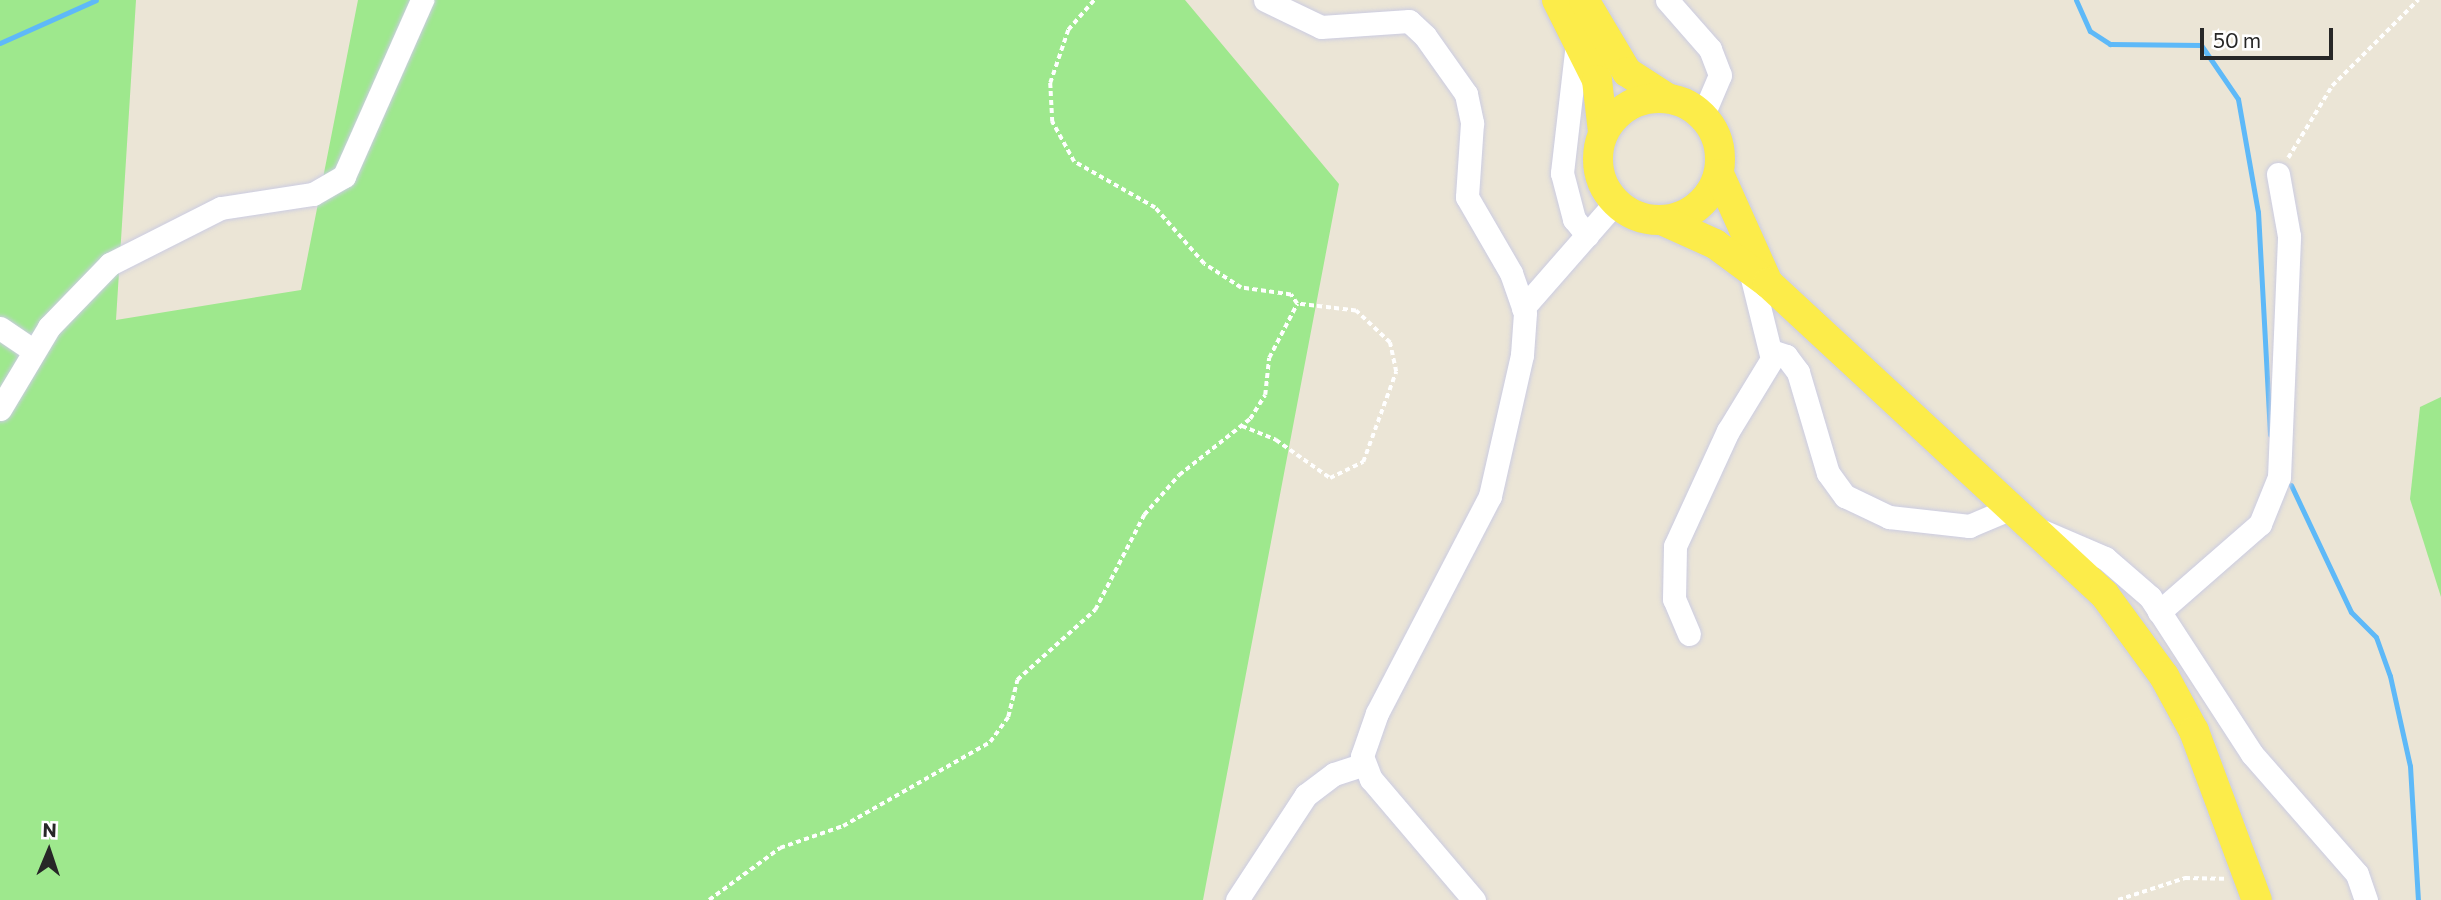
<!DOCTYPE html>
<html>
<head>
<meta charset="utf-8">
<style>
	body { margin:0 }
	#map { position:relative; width:2441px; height:900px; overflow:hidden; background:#ebe5d6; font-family:Commissioner,sans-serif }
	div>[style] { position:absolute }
	.green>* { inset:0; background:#9ee88d }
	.stream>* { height:5px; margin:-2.5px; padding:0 2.5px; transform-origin:2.5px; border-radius:2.5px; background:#5eb9f8 }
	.path>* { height:3.5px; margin-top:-1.75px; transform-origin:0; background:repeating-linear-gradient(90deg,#fff 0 5px,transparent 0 8.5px) }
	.roads { filter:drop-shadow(0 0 2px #cbcce2) drop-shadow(0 0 2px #cbcce2) }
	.minor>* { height:23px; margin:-11.5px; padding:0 11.5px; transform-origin:11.5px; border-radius:11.5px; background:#fff }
	.major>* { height:30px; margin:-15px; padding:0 15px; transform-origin:15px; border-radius:15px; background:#fcec4a }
	.major>.ring { margin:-15px; padding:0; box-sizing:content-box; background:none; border:30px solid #fcec4a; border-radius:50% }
	span { translate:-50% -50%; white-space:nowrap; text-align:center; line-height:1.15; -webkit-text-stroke:6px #fff; paint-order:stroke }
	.north { position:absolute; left:14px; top:816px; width:70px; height:70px; -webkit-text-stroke:5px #fff; paint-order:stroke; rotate:2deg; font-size:19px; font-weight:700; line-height:28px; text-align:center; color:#272727 }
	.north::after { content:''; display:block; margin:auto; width:24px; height:32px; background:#272727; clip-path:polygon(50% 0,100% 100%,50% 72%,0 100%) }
	.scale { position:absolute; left:2200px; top:28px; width:133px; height:32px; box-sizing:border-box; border:4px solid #272727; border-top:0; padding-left:9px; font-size:21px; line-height:24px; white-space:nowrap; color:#272727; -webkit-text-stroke:5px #fff; paint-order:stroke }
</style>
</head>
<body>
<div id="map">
	<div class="green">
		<div style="clip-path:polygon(0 0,136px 0,116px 320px,301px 290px,358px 0,1185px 0,1339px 184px,1203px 900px,0 900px)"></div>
		<div style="clip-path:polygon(2441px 397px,2441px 597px,2410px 499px,2420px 407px)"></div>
	</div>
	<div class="stream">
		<div style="left:2076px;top:0;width:34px;rotate:66deg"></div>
		<div style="left:2090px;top:31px;width:24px;rotate:33deg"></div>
		<div style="left:2110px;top:44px;width:91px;rotate:0.6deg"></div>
		<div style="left:2201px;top:45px;width:65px;rotate:55.6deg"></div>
		<div style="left:2238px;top:99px;width:115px;rotate:80deg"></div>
		<div style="left:2258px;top:212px;width:223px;rotate:86.9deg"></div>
		<div style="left:0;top:43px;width:105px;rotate:-24.1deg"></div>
		<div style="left:2291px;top:485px;width:140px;rotate:64.7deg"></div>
		<div style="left:2351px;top:612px;width:35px;rotate:45deg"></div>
		<div style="left:2376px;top:637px;width:41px;rotate:70.3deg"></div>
		<div style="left:2390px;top:676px;width:92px;rotate:77.5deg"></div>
		<div style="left:2410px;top:766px;width:134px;rotate:86.6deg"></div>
	</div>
	<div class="path">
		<div style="left:2288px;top:158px;width:84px;rotate:-58.6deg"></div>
		<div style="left:2332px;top:86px;width:122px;rotate:-45deg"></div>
		<div style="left:1242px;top:426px;width:37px;rotate:22deg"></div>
		<div style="left:1276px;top:440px;width:66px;rotate:35.1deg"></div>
		<div style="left:1330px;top:478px;width:37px;rotate:-26deg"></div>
		<div style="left:1363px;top:462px;width:96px;rotate:-69.9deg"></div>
		<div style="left:1396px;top:372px;width:30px;rotate:-102deg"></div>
		<div style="left:1390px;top:343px;width:47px;rotate:-136.7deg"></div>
		<div style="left:1356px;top:311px;width:59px;rotate:-173.2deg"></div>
		<div style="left:709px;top:900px;width:88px;rotate:-36.2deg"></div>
		<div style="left:780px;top:848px;width:67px;rotate:-19.2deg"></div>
		<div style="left:843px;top:826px;width:169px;rotate:-29.7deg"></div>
		<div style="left:990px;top:742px;width:31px;rotate:-54deg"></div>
		<div style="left:1008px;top:717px;width:38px;rotate:-76deg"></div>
		<div style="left:1017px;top:680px;width:105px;rotate:-41.9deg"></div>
		<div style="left:1095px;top:610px;width:107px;rotate:-62.7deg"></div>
		<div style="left:1144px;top:515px;width:53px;rotate:-48.8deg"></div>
		<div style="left:1179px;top:475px;width:90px;rotate:-38.3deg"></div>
		<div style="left:1250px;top:419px;width:28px;rotate:-58deg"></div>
		<div style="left:1265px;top:395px;width:37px;rotate:-84deg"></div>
		<div style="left:1269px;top:358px;width:61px;rotate:-62.6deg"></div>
		<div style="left:1297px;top:304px;width:11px;rotate:-124deg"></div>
		<div style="left:1291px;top:295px;width:50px;rotate:-172deg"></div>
		<div style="left:1241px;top:288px;width:44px;rotate:-147deg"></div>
		<div style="left:1204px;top:264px;width:74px;rotate:-131.2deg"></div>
		<div style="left:1155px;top:208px;width:93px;rotate:-150.4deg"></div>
		<div style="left:1074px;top:162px;width:46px;rotate:-118.8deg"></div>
		<div style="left:1052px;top:122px;width:39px;rotate:-93deg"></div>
		<div style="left:1050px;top:83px;width:56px;rotate:-71.2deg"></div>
		<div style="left:1068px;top:30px;width:40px;rotate:-49deg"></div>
		<div style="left:2118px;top:900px;width:71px;rotate:-18.2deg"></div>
		<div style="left:2185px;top:878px;width:39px;rotate:1deg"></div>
	</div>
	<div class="roads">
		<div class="minor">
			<div style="left:1265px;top:0;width:62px;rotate:25.7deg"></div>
			<div style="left:1321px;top:27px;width:88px;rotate:-3.9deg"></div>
			<div style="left:1409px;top:21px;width:22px;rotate:43deg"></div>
			<div style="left:1425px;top:36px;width:71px;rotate:54.7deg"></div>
			<div style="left:1466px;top:94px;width:30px;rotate:78deg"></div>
			<div style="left:1472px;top:123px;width:74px;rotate:93.9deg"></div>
			<div style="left:1467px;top:197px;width:88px;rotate:59.9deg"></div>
			<div style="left:1511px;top:273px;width:42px;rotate:70.7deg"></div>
			<div style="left:1525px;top:313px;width:42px;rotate:94.1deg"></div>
			<div style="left:1522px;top:355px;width:145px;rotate:102.8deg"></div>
			<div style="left:1490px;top:496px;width:245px;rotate:117.5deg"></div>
			<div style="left:1377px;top:713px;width:46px;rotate:109.2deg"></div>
			<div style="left:1362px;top:756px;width:25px;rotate:69deg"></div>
			<div style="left:1371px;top:779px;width:159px;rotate:49.6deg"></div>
			<div style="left:1667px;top:0;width:65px;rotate:48.7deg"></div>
			<div style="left:1710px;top:49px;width:28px;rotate:69deg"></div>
			<div style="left:1720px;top:75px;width:43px;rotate:113deg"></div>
			<div style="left:1577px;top:43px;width:131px;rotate:96.6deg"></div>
			<div style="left:1562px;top:173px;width:48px;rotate:75.4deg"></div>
			<div style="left:1574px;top:219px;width:21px;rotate:51deg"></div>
			<div style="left:1523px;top:308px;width:140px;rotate:-48.8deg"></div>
			<div style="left:0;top:328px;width:41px;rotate:34.1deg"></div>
			<div style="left:1771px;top:351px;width:16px;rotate:18deg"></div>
			<div style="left:1786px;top:356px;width:20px;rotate:53deg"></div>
			<div style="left:1798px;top:372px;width:105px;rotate:73.5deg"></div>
			<div style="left:1828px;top:473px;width:29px;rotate:54deg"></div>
			<div style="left:1845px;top:496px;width:49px;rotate:25.5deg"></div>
			<div style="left:1889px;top:517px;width:81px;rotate:6.4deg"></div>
			<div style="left:1969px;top:526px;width:49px;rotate:-22.9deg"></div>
			<div style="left:0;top:409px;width:96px;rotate:-59.1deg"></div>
			<div style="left:49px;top:327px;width:88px;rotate:-45.9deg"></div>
			<div style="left:110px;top:264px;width:124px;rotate:-26.8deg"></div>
			<div style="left:221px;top:208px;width:93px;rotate:-8.7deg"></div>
			<div style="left:313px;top:194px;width:36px;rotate:-30deg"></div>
			<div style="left:344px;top:176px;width:193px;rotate:-66.1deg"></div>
			<div style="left:2040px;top:530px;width:71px;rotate:23.3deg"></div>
			<div style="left:2105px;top:558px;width:60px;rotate:40.9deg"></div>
			<div style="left:2150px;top:597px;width:187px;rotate:57deg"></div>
			<div style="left:2252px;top:754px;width:159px;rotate:48.8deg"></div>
			<div style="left:2357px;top:874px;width:28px;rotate:71deg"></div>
			<div style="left:2159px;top:612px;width:134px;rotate:-41.1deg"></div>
			<div style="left:2260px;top:524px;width:51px;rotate:-68deg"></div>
			<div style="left:2279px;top:477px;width:241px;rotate:-87.6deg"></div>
			<div style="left:2289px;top:236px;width:63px;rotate:-100.1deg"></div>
			<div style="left:1689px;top:634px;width:38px;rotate:-113deg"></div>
			<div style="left:1674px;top:599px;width:53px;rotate:-88.9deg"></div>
			<div style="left:1675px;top:546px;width:127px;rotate:-65.3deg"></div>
			<div style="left:1728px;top:431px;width:84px;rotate:-58.6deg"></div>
			<div style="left:1772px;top:359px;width:92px;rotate:-103.9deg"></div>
			<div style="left:1237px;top:900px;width:126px;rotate:-56.7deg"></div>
			<div style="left:1306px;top:795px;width:35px;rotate:-37deg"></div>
			<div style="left:1334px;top:774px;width:29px;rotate:-18deg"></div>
		</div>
		<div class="major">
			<div style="left:1557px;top:0;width:89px;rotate:63.4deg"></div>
			<div style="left:1597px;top:80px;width:52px;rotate:83.4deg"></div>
			<div style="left:1584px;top:0;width:84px;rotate:59.2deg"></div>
			<div style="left:1627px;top:72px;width:48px;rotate:33deg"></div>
			<div class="ring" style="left:1598px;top:98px;width:92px;height:92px"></div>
			<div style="left:1719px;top:174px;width:120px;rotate:65.8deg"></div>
			<div style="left:1664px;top:221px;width:56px;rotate:24.3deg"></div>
			<div style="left:1715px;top:244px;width:66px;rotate:36.3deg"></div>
			<div style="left:1768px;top:283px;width:458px;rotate:42.8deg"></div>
			<div style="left:2104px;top:594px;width:102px;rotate:53.8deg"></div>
			<div style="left:2164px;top:676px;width:63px;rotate:61.4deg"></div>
			<div style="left:2194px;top:731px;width:180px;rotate:69.6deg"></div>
		</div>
	</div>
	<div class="north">N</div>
	<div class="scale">50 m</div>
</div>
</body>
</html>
